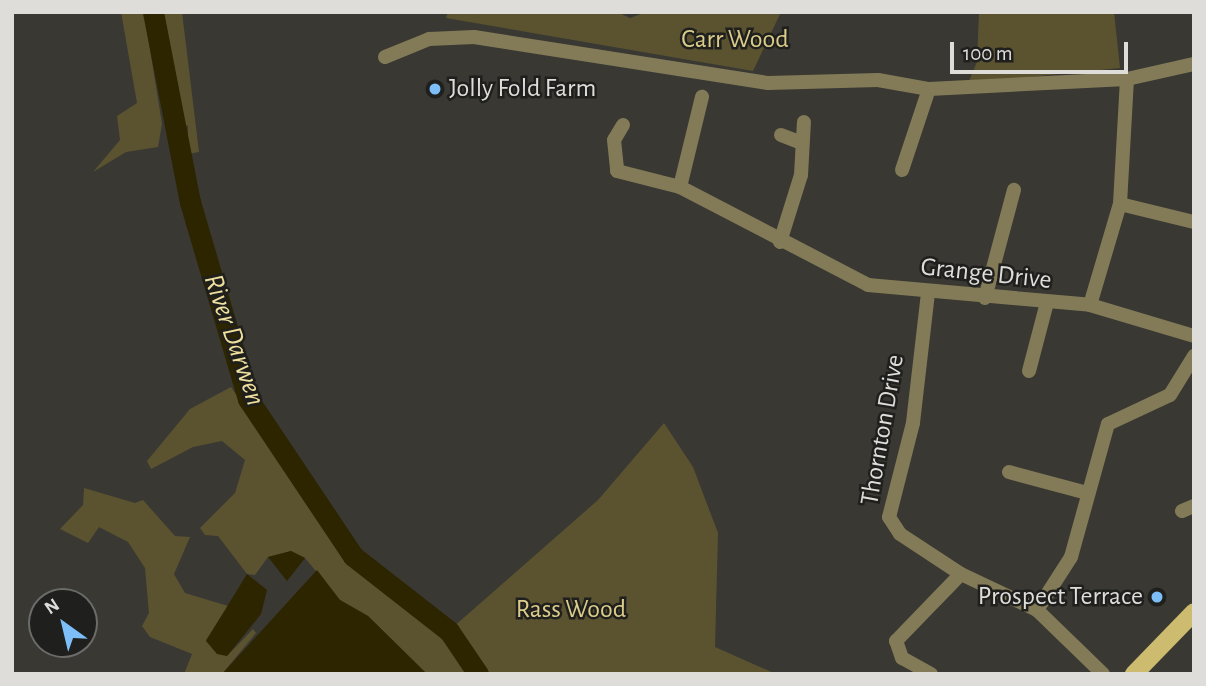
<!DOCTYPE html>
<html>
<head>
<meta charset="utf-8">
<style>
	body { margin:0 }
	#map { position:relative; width:1206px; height:686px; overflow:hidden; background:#393833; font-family:"Alegreya Sans",sans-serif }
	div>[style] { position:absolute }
	.green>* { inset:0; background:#5b532f }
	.water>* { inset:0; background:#2d2400 }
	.river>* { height:21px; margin:-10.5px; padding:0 10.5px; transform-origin:10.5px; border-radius:10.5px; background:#2d2400 }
	.minor>* { height:14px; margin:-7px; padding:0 7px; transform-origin:7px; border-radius:7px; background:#837b57 }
	.major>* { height:18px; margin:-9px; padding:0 9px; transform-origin:9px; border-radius:9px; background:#cdbc6f }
	.dots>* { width:19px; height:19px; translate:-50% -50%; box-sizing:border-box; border:4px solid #1f1f1d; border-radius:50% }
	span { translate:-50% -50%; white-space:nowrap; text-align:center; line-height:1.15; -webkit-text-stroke:5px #1f1f1d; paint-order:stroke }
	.park-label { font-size:26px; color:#dbcc8a }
	.poi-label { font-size:26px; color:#deddda }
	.left { translate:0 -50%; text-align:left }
	.right { translate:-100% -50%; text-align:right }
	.street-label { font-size:26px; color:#deddda }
	.water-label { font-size:28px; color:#eedf9d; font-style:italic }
	.frame { position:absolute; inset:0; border:14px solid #deddda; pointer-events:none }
	.north { position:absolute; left:28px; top:588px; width:70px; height:70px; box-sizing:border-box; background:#1f1f1d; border:2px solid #6b6b69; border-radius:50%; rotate:326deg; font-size:19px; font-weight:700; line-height:28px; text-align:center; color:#deddda }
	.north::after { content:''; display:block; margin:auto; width:24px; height:32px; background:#7dbef9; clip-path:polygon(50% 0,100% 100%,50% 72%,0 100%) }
	.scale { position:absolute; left:950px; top:42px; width:178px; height:32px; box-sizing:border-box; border:4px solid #deddda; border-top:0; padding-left:9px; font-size:21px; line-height:24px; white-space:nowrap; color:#deddda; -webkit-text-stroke:5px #1f1f1d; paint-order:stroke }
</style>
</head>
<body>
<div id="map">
	<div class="green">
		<div style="clip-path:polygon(121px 12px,144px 12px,162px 124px,158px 147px,126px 152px,93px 172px,120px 140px,117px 116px,137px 103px)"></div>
		<div style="clip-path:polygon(160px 12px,182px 12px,199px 152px,188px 154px,188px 126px,181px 123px)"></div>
		<div style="clip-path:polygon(448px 12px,617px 12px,630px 18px,646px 12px,781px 12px,753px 71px,446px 18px)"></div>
		<div style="clip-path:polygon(979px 12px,1114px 12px,1120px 68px,968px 83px,977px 62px)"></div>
		<div style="clip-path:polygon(231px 387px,352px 565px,446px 634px,473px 674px,427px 674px,368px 616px,340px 600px,305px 558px,291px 551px,268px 557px,255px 575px,247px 574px,218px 536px,205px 535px,200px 528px,235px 493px,245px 460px,222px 441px,193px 447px,151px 469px,147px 461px,190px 409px)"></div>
		<div style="clip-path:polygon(664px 423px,693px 467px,718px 533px,715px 647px,776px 674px,482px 674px,452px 628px,598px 500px)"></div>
		<div style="clip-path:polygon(84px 488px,135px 503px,143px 500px,175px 536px,190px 537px,174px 574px,185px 593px,228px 606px,206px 640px,227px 656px,253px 629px,256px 633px,222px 674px,184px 674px,192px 654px,150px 637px,142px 626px,149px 613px,145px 568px,128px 542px,99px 527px,88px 543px,60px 529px,83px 505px)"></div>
	</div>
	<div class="water">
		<div style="clip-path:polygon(291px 551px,305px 558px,287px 581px,268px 557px)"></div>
		<div style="clip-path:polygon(317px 570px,340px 600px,368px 616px,427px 674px,222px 674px)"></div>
		<div style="clip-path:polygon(247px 574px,267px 590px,261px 614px,227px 656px,217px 654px,206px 641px)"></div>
	</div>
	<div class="river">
		<div style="left:153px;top:12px;width:194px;rotate:79deg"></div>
		<div style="left:190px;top:202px;width:205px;rotate:73.6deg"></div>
		<div style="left:248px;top:399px;width:189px;rotate:56.2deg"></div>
		<div style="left:353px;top:556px;width:122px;rotate:38deg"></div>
		<div style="left:449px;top:631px;width:52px;rotate:56deg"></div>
	</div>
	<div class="minor">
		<div style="left:385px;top:57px;width:48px;rotate:-22.2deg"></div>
		<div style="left:429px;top:39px;width:45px;rotate:-2.5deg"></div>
		<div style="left:474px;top:37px;width:298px;rotate:8.9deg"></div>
		<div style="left:768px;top:83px;width:110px;rotate:-1.6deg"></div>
		<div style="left:878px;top:80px;width:52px;rotate:10deg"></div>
		<div style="left:929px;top:89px;width:198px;rotate:-2.9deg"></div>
		<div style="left:1127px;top:79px;width:69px;rotate:-12.6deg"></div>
		<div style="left:623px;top:125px;width:17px;rotate:121deg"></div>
		<div style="left:614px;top:140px;width:31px;rotate:84deg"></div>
		<div style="left:617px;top:171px;width:65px;rotate:14.3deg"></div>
		<div style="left:680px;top:187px;width:212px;rotate:27.5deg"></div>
		<div style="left:868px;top:285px;width:223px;rotate:5.1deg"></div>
		<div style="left:1090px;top:305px;width:109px;rotate:16.6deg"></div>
		<div style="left:781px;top:135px;width:22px;rotate:21deg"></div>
		<div style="left:902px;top:170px;width:85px;rotate:-71.6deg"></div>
		<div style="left:680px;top:187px;width:93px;rotate:-76.3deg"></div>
		<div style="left:1120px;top:204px;width:76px;rotate:13.7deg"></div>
		<div style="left:780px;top:242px;width:70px;rotate:-72.6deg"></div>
		<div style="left:801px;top:175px;width:53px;rotate:-86.8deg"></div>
		<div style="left:928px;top:293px;width:131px;rotate:96.6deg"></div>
		<div style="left:913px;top:423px;width:97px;rotate:104.3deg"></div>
		<div style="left:889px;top:517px;width:20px;rotate:57deg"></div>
		<div style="left:900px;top:534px;width:73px;rotate:33.3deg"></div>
		<div style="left:961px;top:574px;width:84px;rotate:25.3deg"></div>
		<div style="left:1037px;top:610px;width:92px;rotate:44.1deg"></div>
		<div style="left:985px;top:298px;width:112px;rotate:-75deg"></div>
		<div style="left:1090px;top:305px;width:105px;rotate:-73.5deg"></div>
		<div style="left:1120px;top:204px;width:125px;rotate:-86.8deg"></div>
		<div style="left:1029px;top:371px;width:67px;rotate:-75.3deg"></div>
		<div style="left:1009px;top:472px;width:81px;rotate:15.1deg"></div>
		<div style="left:1182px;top:511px;width:13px;rotate:-23deg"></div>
		<div style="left:1037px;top:610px;width:63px;rotate:-57.3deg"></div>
		<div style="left:1071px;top:557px;width:138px;rotate:-74.5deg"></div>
		<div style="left:1108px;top:424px;width:68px;rotate:-25.1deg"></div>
		<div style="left:1170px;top:395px;width:46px;rotate:-58.4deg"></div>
		<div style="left:931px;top:674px;width:33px;rotate:-151deg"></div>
		<div style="left:902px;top:658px;width:18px;rotate:-109deg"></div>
		<div style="left:896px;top:641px;width:93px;rotate:-45.9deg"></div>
	</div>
	<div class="major">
		<div style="left:1134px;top:674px;width:86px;rotate:-45.9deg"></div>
	</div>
	<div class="dots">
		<div style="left:435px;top:89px;background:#7dbef9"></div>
		<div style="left:1157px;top:597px;background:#7dbef9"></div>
	</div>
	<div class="park-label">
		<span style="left:735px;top:40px">Carr Wood</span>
		<span style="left:571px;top:610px">Rass Wood</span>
	</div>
	<div class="poi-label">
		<span class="left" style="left:449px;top:89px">Jolly Fold Farm</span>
		<span class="right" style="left:1143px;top:597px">Prospect Terrace</span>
	</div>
	<div class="street-label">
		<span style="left:986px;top:274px;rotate:6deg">Grange Drive</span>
		<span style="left:883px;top:430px;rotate:-80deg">Thornton Drive</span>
	</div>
	<div class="water-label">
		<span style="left:234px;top:340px;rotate:71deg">River Darwen</span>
	</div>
	<div class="frame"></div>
	<div class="north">N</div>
	<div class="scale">100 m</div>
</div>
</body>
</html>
